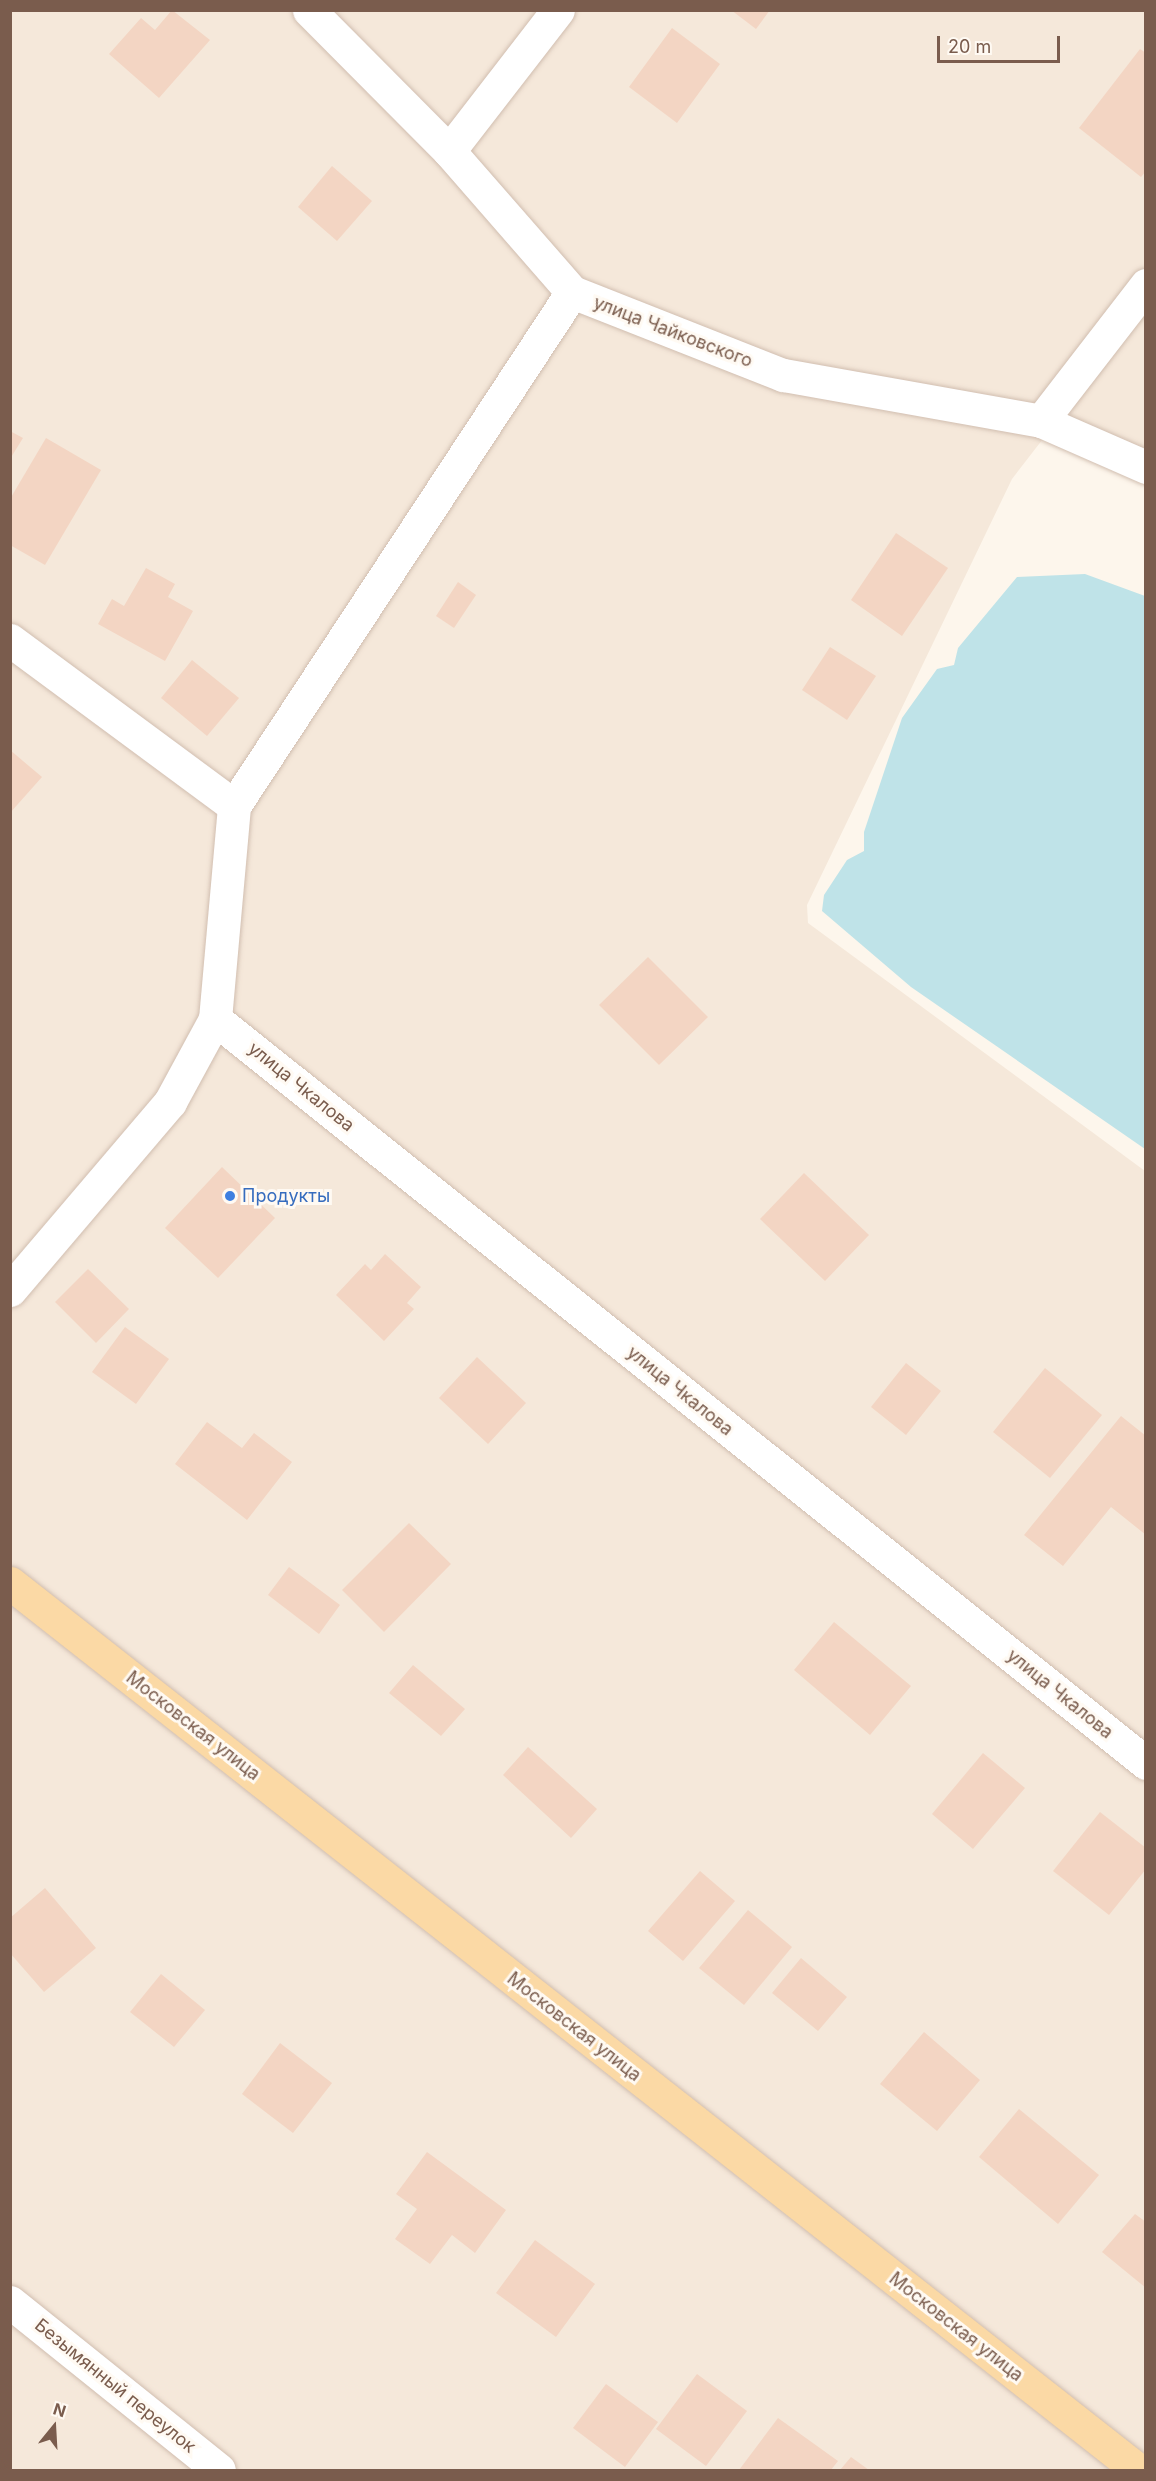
<!DOCTYPE html>
<html>
<head>
<meta charset="utf-8">
<style>
	body { margin:0 }
	#map { position:relative; width:1156px; height:2481px; overflow:hidden; background:#fdf6ec; font-family:Inter,sans-serif }
	div>[style] { position:absolute }
	.residential>* { inset:0; background:#f5e8da }
	.water>* { inset:0; background:#bfe3e8 }
	.building>* { inset:0; background:#f3d5c3 }
	.roads { filter:drop-shadow(0 0 2px #d1beb0) drop-shadow(0 0 2px #d1beb0) }
	.minor>* { height:33px; margin:-16.5px; padding:0 16.5px; transform-origin:16.5px; border-radius:16.5px; background:#fff }
	.primary>* { height:33px; margin:-16.5px; padding:0 16.5px; transform-origin:16.5px; border-radius:16.5px; background:#fbd9a5 }
	.dots>* { width:16px; height:16px; translate:-50% -50%; box-sizing:border-box; border:3px solid #fffaf3; border-radius:50% }
	span { translate:-50% -50%; white-space:nowrap; text-align:center; line-height:1.15; -webkit-text-stroke:6px #fffaf3; paint-order:stroke }
	.street-label { font-size:18px; color:#7a5c4d }
	.shop-label { font-size:18px; color:#366cbe }
	.left { translate:0 -50%; text-align:left }
	.frame { position:absolute; inset:0; border:12px solid #7a5c4d; pointer-events:none }
	.north { position:absolute; left:24px; top:2397px; width:60px; height:60px; -webkit-text-stroke:4px #fffaf3; paint-order:stroke; rotate:18deg; font-size:16px; font-weight:700; line-height:24px; text-align:center; color:#7a5c4d }
	.north::after { content:''; display:block; margin:auto; width:21px; height:27px; background:#7a5c4d; clip-path:polygon(50% 0,100% 100%,50% 72%,0 100%) }
	.scale { position:absolute; left:937px; top:36px; width:123px; height:27px; box-sizing:border-box; border:3px solid #7a5c4d; border-top:0; padding-left:8px; font-size:18px; line-height:21px; white-space:nowrap; color:#7a5c4d; -webkit-text-stroke:4px #fffaf3; paint-order:stroke }
</style>
</head>
<body>
<div id="map">
	<div class="residential">
		<div style="clip-path:polygon(11px 11px,1145px 11px,1145px 449px,1063px 413px,1012px 479px,807px 905px,808px 923px,1145px 1171px,1145px 2470px,11px 2470px)"></div>
	</div>
	<div class="water">
		<div style="clip-path:polygon(1085px 574px,1145px 596px,1145px 1149px,911px 987px,822px 911px,824px 895px,847px 860px,864px 851px,864px 832px,902px 718px,937px 669px,954px 665px,958px 648px,1017px 577px)"></div>
	</div>
	<div class="building">
		<div style="clip-path:polygon(172px 10px,210px 40px,159px 98px,109px 54px,141px 18px,155px 30px)"></div>
		<div style="clip-path:polygon(731px 10px,770px 10px,756px 29px)"></div>
		<div style="clip-path:polygon(672px 28px,720px 64px,677px 123px,629px 87px)"></div>
		<div style="clip-path:polygon(1140px 49px,1146px 53px,1146px 171px,1141px 177px,1079px 128px)"></div>
		<div style="clip-path:polygon(332px 166px,372px 201px,337px 241px,298px 207px)"></div>
		<div style="clip-path:polygon(10px 431px,23px 438px,10px 459px)"></div>
		<div style="clip-path:polygon(46px 438px,101px 470px,45px 565px,10px 545px,10px 499px)"></div>
		<div style="clip-path:polygon(896px 533px,948px 568px,902px 636px,851px 600px)"></div>
		<div style="clip-path:polygon(146px 568px,175px 584px,168px 597px,193px 611px,165px 661px,98px 624px,112px 599px,124px 606px)"></div>
		<div style="clip-path:polygon(458px 582px,476px 595px,454px 628px,436px 616px)"></div>
		<div style="clip-path:polygon(830px 647px,876px 676px,847px 720px,802px 690px)"></div>
		<div style="clip-path:polygon(192px 660px,239px 698px,207px 736px,161px 698px)"></div>
		<div style="clip-path:polygon(10px 750px,42px 777px,10px 813px)"></div>
		<div style="clip-path:polygon(648px 957px,708px 1017px,659px 1065px,599px 1005px)"></div>
		<div style="clip-path:polygon(222px 1167px,275px 1218px,218px 1278px,165px 1228px)"></div>
		<div style="clip-path:polygon(804px 1173px,869px 1235px,825px 1281px,760px 1219px)"></div>
		<div style="clip-path:polygon(385px 1254px,421px 1287px,407px 1303px,414px 1309px,384px 1341px,336px 1295px,365px 1264px,371px 1270px)"></div>
		<div style="clip-path:polygon(88px 1269px,129px 1309px,96px 1343px,55px 1302px)"></div>
		<div style="clip-path:polygon(125px 1327px,169px 1359px,136px 1404px,92px 1372px)"></div>
		<div style="clip-path:polygon(477px 1357px,526px 1403px,488px 1444px,439px 1398px)"></div>
		<div style="clip-path:polygon(906px 1363px,941px 1391px,906px 1435px,871px 1407px)"></div>
		<div style="clip-path:polygon(1045px 1368px,1102px 1415px,1050px 1478px,993px 1432px)"></div>
		<div style="clip-path:polygon(1121px 1416px,1146px 1436px,1146px 1535px,1111px 1507px,1063px 1566px,1024px 1535px)"></div>
		<div style="clip-path:polygon(207px 1422px,242px 1448px,254px 1433px,292px 1462px,247px 1520px,175px 1464px)"></div>
		<div style="clip-path:polygon(409px 1523px,451px 1564px,384px 1632px,342px 1590px)"></div>
		<div style="clip-path:polygon(289px 1567px,340px 1605px,319px 1634px,268px 1595px)"></div>
		<div style="clip-path:polygon(834px 1622px,911px 1686px,870px 1735px,794px 1670px)"></div>
		<div style="clip-path:polygon(413px 1665px,465px 1709px,441px 1736px,389px 1693px)"></div>
		<div style="clip-path:polygon(528px 1747px,597px 1809px,571px 1838px,503px 1775px)"></div>
		<div style="clip-path:polygon(983px 1753px,1025px 1788px,973px 1849px,932px 1814px)"></div>
		<div style="clip-path:polygon(1100px 1812px,1146px 1848px,1146px 1869px,1109px 1915px,1053px 1871px)"></div>
		<div style="clip-path:polygon(700px 1871px,735px 1901px,683px 1961px,648px 1931px)"></div>
		<div style="clip-path:polygon(45px 1888px,96px 1948px,44px 1992px,10px 1953px,10px 1918px)"></div>
		<div style="clip-path:polygon(748px 1910px,792px 1947px,744px 2005px,699px 1968px)"></div>
		<div style="clip-path:polygon(801px 1958px,847px 1997px,818px 2031px,772px 1993px)"></div>
		<div style="clip-path:polygon(161px 1974px,205px 2010px,174px 2047px,130px 2012px)"></div>
		<div style="clip-path:polygon(924px 2032px,980px 2080px,937px 2131px,880px 2084px)"></div>
		<div style="clip-path:polygon(280px 2043px,332px 2083px,293px 2133px,242px 2094px)"></div>
		<div style="clip-path:polygon(1019px 2109px,1099px 2175px,1058px 2224px,979px 2157px)"></div>
		<div style="clip-path:polygon(427px 2152px,506px 2210px,475px 2253px,452px 2235px,430px 2264px,395px 2239px,417px 2209px,396px 2194px)"></div>
		<div style="clip-path:polygon(1135px 2214px,1146px 2222px,1146px 2288px,1102px 2252px)"></div>
		<div style="clip-path:polygon(535px 2240px,595px 2284px,556px 2337px,496px 2293px)"></div>
		<div style="clip-path:polygon(697px 2374px,747px 2411px,706px 2466px,656px 2429px)"></div>
		<div style="clip-path:polygon(606px 2384px,658px 2422px,625px 2467px,573px 2428px)"></div>
		<div style="clip-path:polygon(778px 2418px,838px 2461px,831px 2470px,739px 2470px)"></div>
		<div style="clip-path:polygon(851px 2457px,869px 2470px,840px 2470px)"></div>
	</div>
	<div class="roads">
		<div class="minor">
			<div style="left:309px;top:10px;width:199px;rotate:45.2deg"></div>
			<div style="left:449px;top:151px;width:187px;rotate:48.9deg"></div>
			<div style="left:572px;top:292px;width:227px;rotate:21.5deg"></div>
			<div style="left:783px;top:375px;width:262px;rotate:10.1deg"></div>
			<div style="left:1041px;top:421px;width:115px;rotate:23.7deg"></div>
			<div style="left:449px;top:151px;width:178px;rotate:-52.3deg"></div>
			<div style="left:1041px;top:421px;width:172px;rotate:-52.3deg"></div>
			<div style="left:10px;top:640px;width:279px;rotate:36.5deg"></div>
			<div style="left:215px;top:1019px;width:1192px;rotate:38.63deg"></div>
			<div style="left:10px;top:1290px;width:247px;rotate:-49.6deg"></div>
			<div style="left:170px;top:1102px;width:94px;rotate:-61.5deg"></div>
			<div style="left:215px;top:1019px;width:214px;rotate:-84.9deg"></div>
			<div style="left:234px;top:806px;width:615px;rotate:-56.67deg"></div>
			<div style="left:10px;top:2302px;width:268px;rotate:38.8deg"></div>
		</div>
		<div class="primary">
			<div style="left:10px;top:1583px;width:1435px;rotate:38.18deg"></div>
		</div>
	</div>
	<div class="dots">
		<div style="left:230px;top:1196px;background:#3f7fe0"></div>
	</div>
	<div class="street-label">
		<span style="left:673px;top:332px;rotate:21deg">улица Чайковского</span>
		<span style="left:301px;top:1087px;rotate:39deg">улица Чкалова</span>
		<span style="left:680px;top:1391px;rotate:39deg">улица Чкалова</span>
		<span style="left:1060px;top:1694px;rotate:39deg">улица Чкалова</span>
		<span style="left:193px;top:1726px;rotate:38deg">Московская улица</span>
		<span style="left:574px;top:2027px;rotate:38deg">Московская улица</span>
		<span style="left:956px;top:2327px;rotate:38deg">Московская улица</span>
		<span style="left:115px;top:2386px;rotate:39deg">Безымянный переулок</span>
	</div>
	<div class="shop-label">
		<span class="left" style="left:242px;top:1196px">Продукты</span>
	</div>
	<div class="frame"></div>
	<div class="north">N</div>
	<div class="scale">20 m</div>
</div>
</body>
</html>
